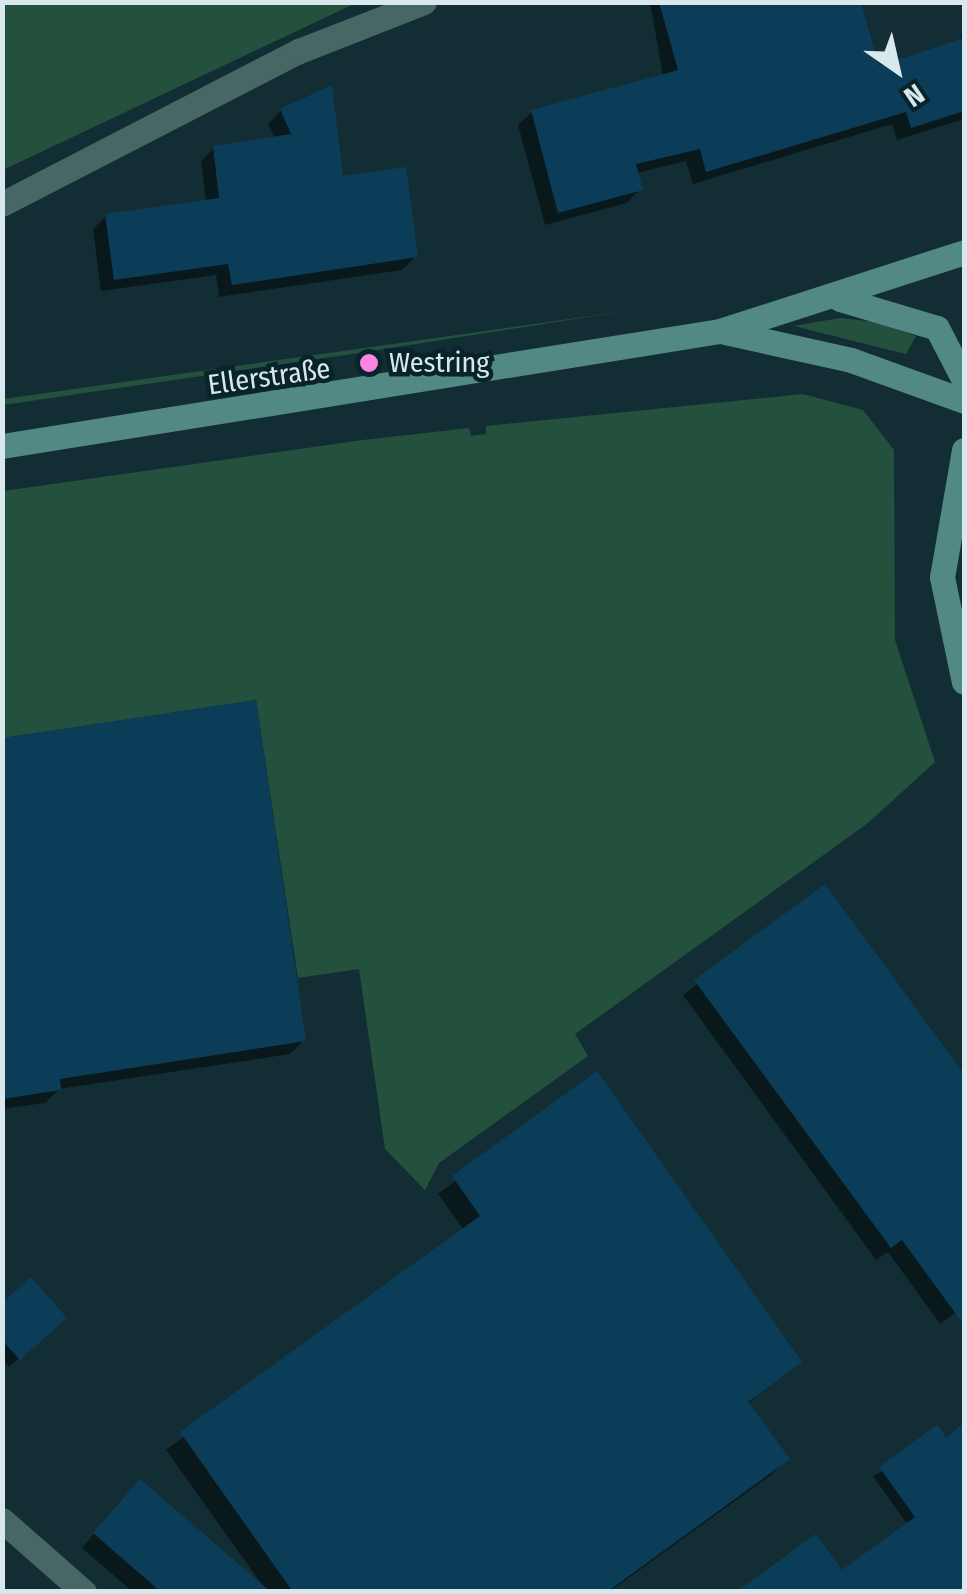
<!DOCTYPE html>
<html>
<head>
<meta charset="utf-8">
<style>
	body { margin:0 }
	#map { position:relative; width:967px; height:1594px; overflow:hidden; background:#122e34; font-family:"Fira Sans Condensed",sans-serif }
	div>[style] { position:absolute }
	.green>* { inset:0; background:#23513e }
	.shadow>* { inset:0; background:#0007 }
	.building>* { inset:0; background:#0c3d58 }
	.street>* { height:25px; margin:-12.5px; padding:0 12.5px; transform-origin:12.5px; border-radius:12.5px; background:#466764 }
	.secondary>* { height:25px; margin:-12.5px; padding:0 12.5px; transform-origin:12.5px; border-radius:12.5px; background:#538985 }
	.dots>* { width:28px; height:28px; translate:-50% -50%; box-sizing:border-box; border:5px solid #08242a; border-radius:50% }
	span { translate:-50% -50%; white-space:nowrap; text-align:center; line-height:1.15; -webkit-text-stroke:9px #08242a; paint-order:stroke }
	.poi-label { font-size:28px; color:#d8e8ec }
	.left { translate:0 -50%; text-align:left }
	.street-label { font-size:28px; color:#d8e8ec }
	.frame { position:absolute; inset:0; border:5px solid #d8e8ec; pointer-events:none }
	.north { position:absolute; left:847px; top:20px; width:100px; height:100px; -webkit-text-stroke:8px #08242a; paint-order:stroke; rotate:146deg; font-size:28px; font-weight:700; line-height:40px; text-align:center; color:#d8e8ec }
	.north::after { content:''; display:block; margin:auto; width:35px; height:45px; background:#d8e8ec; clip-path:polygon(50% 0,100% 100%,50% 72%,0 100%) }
</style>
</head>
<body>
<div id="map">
	<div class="green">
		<div style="clip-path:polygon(3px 2px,356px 2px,356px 3px,3px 170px)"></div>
		<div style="clip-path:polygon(626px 311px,352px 354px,3px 405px,3px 399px)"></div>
		<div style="clip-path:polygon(840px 318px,876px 322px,916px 336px,906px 354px,794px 326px)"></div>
		<div style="clip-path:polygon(803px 394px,863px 410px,894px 450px,895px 640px,935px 762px,868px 823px,575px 1034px,588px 1056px,439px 1163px,425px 1190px,385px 1149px,359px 969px,298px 978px,256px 700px,3px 738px,3px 491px,363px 440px,469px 428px,471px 436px,486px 434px,486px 426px)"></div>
	</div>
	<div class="shadow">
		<div style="clip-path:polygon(650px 2px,859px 2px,877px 69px,960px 42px,964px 24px,964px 119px,897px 140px,892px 124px,693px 184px,686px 161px,636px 173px,640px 189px,627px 203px,545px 225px,518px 125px,532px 112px,663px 76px)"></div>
		<div style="clip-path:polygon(281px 111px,415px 257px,402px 270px,219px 297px,216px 275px,101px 291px,93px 229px,106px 216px,206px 202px,201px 161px,214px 148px,275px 139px,268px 124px)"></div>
		<div style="clip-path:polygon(2px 740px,304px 1040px,290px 1054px,59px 1089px,45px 1103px,2px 1109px)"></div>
		<div style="clip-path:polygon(825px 888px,964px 1079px,964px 1306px,940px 1324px,888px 1252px,876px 1260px,683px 995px)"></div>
		<div style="clip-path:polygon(597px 1074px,799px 1362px,747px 1404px,786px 1459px,771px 1475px,609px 1592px,133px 1592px,82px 1548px,127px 1495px,262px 1585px,166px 1450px,464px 1230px,438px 1194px)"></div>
		<div style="clip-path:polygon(2px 1306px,55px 1326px,9px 1367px,2px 1359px)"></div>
		<div style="clip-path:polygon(964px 1426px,964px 1592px,746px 1592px,842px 1574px,908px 1525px,873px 1476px)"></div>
	</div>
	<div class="building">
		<div style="clip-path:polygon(659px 2px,861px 2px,879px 66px,964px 38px,964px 111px,911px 128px,906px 112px,706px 172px,700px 149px,636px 164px,643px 190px,558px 213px,531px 110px,678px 70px)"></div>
		<div style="clip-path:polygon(332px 85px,343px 176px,406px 167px,418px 257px,232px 285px,228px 264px,114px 280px,105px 214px,219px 198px,213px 146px,291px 134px,280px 109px)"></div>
		<div style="clip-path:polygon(256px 700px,306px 1041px,60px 1079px,61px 1090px,2px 1099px,2px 738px)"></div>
		<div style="clip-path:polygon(825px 884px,964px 1074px,964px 1325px,902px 1240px,891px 1248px,694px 980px)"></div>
		<div style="clip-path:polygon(597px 1071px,802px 1362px,748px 1402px,790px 1459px,607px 1592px,293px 1592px,180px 1432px,480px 1216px,452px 1176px)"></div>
		<div style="clip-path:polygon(31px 1277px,67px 1318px,20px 1360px,2px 1340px,2px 1303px)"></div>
		<div style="clip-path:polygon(964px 1423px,964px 1592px,736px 1592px,816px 1534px,842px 1570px,915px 1517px,879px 1467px,937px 1425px,946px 1437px)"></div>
		<div style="clip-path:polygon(140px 1479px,271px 1592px,161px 1592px,93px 1533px)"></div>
	</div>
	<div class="street">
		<div style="left:2px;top:204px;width:334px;rotate:-27.3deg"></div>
		<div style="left:299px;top:51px;width:134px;rotate:-21.4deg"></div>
		<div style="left:2px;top:1520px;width:109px;rotate:41.3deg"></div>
	</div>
	<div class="secondary">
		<div style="left:840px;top:299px;width:101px;rotate:16.6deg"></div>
		<div style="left:937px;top:328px;width:59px;rotate:62.6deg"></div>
		<div style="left:725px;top:332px;width:129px;rotate:12.5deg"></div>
		<div style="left:851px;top:360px;width:120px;rotate:19.9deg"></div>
		<div style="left:2px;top:446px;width:727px;rotate:-9.1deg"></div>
		<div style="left:720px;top:331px;width:256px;rotate:-17.9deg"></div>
		<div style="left:964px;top:450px;width:129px;rotate:99.8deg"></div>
		<div style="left:942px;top:577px;width:107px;rotate:78.2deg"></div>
	</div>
	<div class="dots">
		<div style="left:369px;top:363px;background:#fe85df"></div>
	</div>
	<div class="poi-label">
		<span class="left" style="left:389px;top:363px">Westring</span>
	</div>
	<div class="street-label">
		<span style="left:269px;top:377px;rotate:-8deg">Ellerstraße</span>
	</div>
	<div class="frame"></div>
	<div class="north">N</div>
</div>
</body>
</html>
